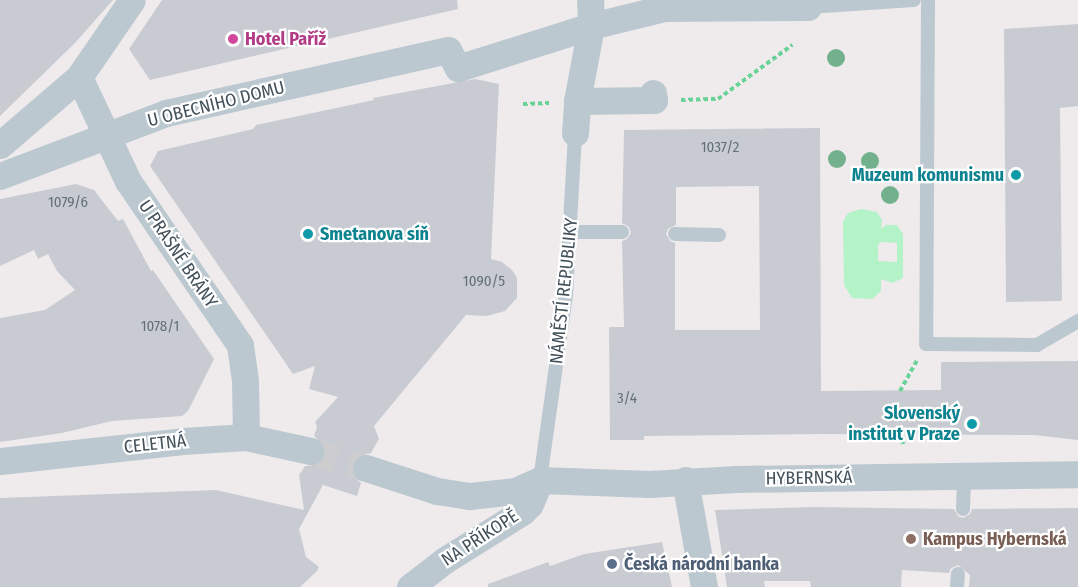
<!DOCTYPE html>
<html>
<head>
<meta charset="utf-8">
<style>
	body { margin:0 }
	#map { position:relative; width:1078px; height:587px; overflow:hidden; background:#efebec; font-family:"Fira Sans Condensed",sans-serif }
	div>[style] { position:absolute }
	.green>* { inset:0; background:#b4f2c7 }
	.building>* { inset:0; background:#c8ccd2 }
	.street-tunnel>* { height:27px; margin-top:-13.5px; transform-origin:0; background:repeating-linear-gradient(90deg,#cdcccf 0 27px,transparent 0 41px) }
	.path>* { height:4px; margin-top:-2px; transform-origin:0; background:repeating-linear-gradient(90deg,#69d397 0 4.5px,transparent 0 7.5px) }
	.lane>* { height:14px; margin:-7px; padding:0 7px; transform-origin:7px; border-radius:7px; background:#bbc8d0 }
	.street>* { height:27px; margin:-13.5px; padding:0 13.5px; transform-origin:13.5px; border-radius:13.5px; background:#bbc8d0 }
	.trees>* { width:18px; height:18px; margin:-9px; border-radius:50%; background:#73b18d }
	.dots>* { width:16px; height:16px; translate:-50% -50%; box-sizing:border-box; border:3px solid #fff; border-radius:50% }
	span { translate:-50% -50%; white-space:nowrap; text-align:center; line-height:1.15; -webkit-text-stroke:4.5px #fff; paint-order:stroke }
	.number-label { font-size:15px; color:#647079 }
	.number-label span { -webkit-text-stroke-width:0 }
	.hotel-label { font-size:18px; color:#b23c85; font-weight:700 }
	.left { translate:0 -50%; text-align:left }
	.street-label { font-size:18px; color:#43515b }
	.culture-label { font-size:18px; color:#0d838f; font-weight:700 }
	.right { translate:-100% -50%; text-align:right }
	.education-label { font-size:18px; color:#785e54; font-weight:700 }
	.service-label { font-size:18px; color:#4e5e75; font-weight:700 }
</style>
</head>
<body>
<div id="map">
	<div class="green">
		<div style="clip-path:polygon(evenodd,861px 209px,877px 212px,882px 220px,881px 229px,886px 225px,897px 225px,903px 234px,903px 278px,892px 283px,881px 279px,881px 291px,872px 299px,852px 298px,844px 285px,843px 222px,848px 213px,861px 209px,881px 242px,897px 243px,897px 262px,878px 261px,878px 245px,881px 242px)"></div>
	</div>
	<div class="building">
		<div style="clip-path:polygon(0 0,113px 0,75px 43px,0 116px)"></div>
		<div style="clip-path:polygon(162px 0,457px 0,458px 9px,150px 80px,129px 49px)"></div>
		<div style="clip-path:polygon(1078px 24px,1078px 106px,1060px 108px,1062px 301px,1006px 302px,1004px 29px)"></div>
		<div style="clip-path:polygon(475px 79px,499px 84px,491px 259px,502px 262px,512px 270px,517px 278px,517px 298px,505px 311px,487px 316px,466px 315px,374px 426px,379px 439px,371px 453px,356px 456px,351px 464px,354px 478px,361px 483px,357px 496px,323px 485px,299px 529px,306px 557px,319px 567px,317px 571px,300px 587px,0 587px,0 498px,216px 490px,304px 510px,299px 475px,305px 466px,315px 466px,325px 455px,325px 446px,314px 436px,317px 427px,315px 422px,338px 397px,309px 389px,315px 366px,293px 374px,150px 166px,158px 151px,253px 129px,256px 125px,374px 100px,373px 98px)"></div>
		<div style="clip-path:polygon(evenodd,820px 128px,821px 391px,941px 390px,941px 362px,1078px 361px,1078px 440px,1034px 435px,821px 434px,644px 436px,644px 440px,610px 440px,609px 327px,624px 327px,622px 241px,627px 239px,631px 233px,629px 227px,622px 223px,624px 130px,820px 128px,759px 186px,760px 330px,675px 330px,675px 243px,670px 241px,666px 234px,668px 229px,676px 225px,676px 187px,759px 186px)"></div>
		<div style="clip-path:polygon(76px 184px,94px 190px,118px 221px,123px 219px,151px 271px,153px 270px,214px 359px,188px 411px,182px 416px,112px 421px,62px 433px,0 442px,0 318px,45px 310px,75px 290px,57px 271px,48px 254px,38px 259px,34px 250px,0 266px,0 199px)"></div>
		<div style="clip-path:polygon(814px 507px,954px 509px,958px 516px,963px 518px,970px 514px,972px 509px,1078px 508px,1078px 587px,969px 587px,970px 575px,958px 565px,951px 568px,949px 573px,902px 570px,901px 587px,811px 587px,810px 581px,764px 581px,765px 587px,727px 587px,715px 510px)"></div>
		<div style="clip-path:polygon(662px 542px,672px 587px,488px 587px,488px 584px,548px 562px,550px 566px,584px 554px)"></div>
	</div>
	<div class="street-tunnel">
		<div style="left:310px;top:451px;width:59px;rotate:16.9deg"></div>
	</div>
	<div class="path">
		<div style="left:681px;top:100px;width:37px;rotate:-2deg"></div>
		<div style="left:718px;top:99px;width:92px;rotate:-36.1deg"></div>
		<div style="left:523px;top:104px;width:26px;rotate:-2deg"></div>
		<div style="left:900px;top:391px;width:35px;rotate:-61deg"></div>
		<div style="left:902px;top:435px;width:9px;rotate:84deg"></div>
	</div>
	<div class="lane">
		<div style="left:928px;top:0;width:344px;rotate:90.3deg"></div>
		<div style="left:926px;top:344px;width:111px;rotate:0.5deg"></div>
		<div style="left:1037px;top:345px;width:48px;rotate:-30.3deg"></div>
		<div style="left:808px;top:7px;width:106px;rotate:-3.8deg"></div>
		<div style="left:571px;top:232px;width:51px"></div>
		<div style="left:675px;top:234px;width:44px;rotate:1.3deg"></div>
		<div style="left:540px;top:480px;width:187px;rotate:-82deg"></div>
		<div style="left:566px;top:295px;width:162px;rotate:-86.8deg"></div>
		<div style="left:963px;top:509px;width:34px;rotate:-88deg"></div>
		<div style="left:957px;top:587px;width:13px;rotate:-86deg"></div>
	</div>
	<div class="street">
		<div style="left:79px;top:77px;width:115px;rotate:64.8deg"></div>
		<div style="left:128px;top:181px;width:199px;rotate:55.7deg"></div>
		<div style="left:240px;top:345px;width:36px;rotate:82deg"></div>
		<div style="left:245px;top:381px;width:56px;rotate:89deg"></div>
		<div style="left:577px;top:101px;width:77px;rotate:-0.7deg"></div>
		<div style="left:654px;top:100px;width:7px;rotate:-98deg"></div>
		<div style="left:575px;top:133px;width:32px;rotate:-86deg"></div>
		<div style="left:577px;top:101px;width:76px;rotate:-79.4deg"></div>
		<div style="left:591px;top:26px;width:26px;rotate:-92deg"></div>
		<div style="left:0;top:145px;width:104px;rotate:-40.7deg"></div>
		<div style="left:79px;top:77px;width:93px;rotate:-55.5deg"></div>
		<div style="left:0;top:176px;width:178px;rotate:-20.8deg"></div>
		<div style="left:166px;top:113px;width:289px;rotate:-12.6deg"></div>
		<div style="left:448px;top:50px;width:21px;rotate:61deg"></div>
		<div style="left:458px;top:68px;width:139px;rotate:-17.5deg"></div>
		<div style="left:591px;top:26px;width:76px;rotate:-13.7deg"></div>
		<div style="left:665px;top:8px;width:143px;rotate:-0.4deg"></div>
		<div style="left:0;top:461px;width:184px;rotate:-6.2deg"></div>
		<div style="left:183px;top:441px;width:63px;rotate:-3.6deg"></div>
		<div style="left:246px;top:437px;width:66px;rotate:12.3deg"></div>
		<div style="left:366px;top:468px;width:75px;rotate:17.9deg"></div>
		<div style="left:437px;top:491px;width:33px;rotate:9deg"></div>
		<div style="left:470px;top:496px;width:45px;rotate:-6.3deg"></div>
		<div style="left:515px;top:491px;width:27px;rotate:-24deg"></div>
		<div style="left:540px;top:480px;width:109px;rotate:2.1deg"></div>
		<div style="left:649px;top:484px;width:87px;rotate:-3.3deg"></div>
		<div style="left:736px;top:479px;width:342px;rotate:-0.8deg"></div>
		<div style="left:685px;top:480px;width:109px;rotate:79.9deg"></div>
		<div style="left:410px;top:587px;width:44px;rotate:-37.6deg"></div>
		<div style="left:445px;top:560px;width:91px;rotate:-31.9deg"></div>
		<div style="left:522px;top:512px;width:11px;rotate:-45deg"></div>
		<div style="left:530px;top:504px;width:26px;rotate:-67deg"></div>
	</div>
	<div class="trees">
		<div style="left:836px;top:58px"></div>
		<div style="left:837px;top:159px"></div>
		<div style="left:870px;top:161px"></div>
		<div style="left:890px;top:195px"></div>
	</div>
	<div class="dots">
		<div style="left:233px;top:39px;background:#d1479c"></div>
		<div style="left:1016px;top:175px;background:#0f9aa8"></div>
		<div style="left:308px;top:234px;background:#0f9aa8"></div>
		<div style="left:972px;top:424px;background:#0f9aa8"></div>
		<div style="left:911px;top:539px;background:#8d6e63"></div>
		<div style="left:612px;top:564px;background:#5c6f8a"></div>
	</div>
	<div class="number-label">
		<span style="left:720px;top:148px">1037/2</span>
		<span style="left:68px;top:203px">1079/6</span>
		<span style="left:484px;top:282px">1090/5</span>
		<span style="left:160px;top:327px">1078/1</span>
		<span style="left:627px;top:399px">3/4</span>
	</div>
	<div class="hotel-label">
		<span class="left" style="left:245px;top:39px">Hotel Paříž</span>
	</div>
	<div class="street-label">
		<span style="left:216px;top:104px;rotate:-14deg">U OBECNÍHO DOMU</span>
		<span style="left:178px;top:254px;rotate:56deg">U PRAŠNÉ BRÁNY</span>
		<span style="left:564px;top:291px;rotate:-84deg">NÁMĚSTÍ REPUBLIKY</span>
		<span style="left:155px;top:444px;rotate:-6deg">CELETNÁ</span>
		<span style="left:809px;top:478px;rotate:-1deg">HYBERNSKÁ</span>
		<span style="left:480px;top:538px;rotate:-33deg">NA PŘÍKOPĚ</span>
	</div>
	<div class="culture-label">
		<span class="right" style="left:1004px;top:175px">Muzeum komunismu</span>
		<span class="left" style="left:320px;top:234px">Smetanova síň</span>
		<span class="right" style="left:960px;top:424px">Slovenský<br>institut v Praze</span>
	</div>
	<div class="education-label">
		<span class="left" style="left:923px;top:539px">Kampus Hybernská</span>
	</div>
	<div class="service-label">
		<span class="left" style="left:624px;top:564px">Česká národní banka</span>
	</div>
</div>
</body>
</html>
